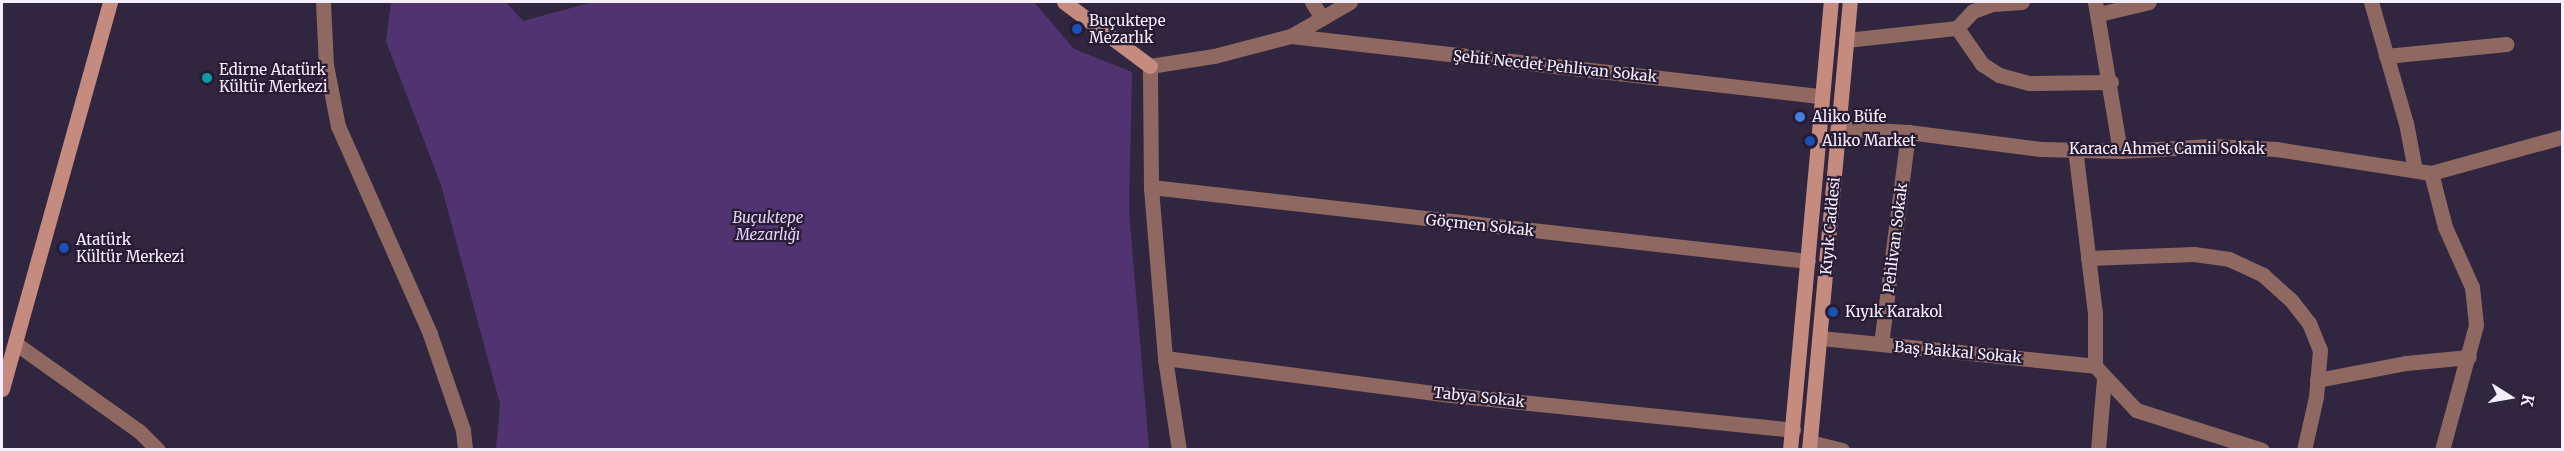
<!DOCTYPE html>
<html>
<head>
<meta charset="utf-8">
<style>
	body { margin:0 }
	#map { position:relative; width:2564px; height:451px; overflow:hidden; background:#312640; font-family:Merriweather,serif }
	div>[style] { position:absolute }
	.green>* { inset:0; background:#523372 }
	.minor>* { height:15px; margin:-7.5px; padding:0 7.5px; transform-origin:7.5px; border-radius:7.5px; background:#8f6961 }
	.secondary>* { height:15px; margin:-7.5px; padding:0 7.5px; transform-origin:7.5px; border-radius:7.5px; background:#c68b7f }
	.dots>* { width:16px; height:16px; translate:-50% -50%; box-sizing:border-box; border:3px solid #281c35; border-radius:50% }
	span { translate:-50% -50%; white-space:nowrap; text-align:center; line-height:1.15; -webkit-text-stroke:4.5px #281c35; paint-order:stroke }
	.poi-label { font-size:15px; color:#f5effd }
	.left { translate:0 -50%; text-align:left }
	.street-label { font-size:15px; color:#f5effd }
	.park-label { font-size:15px; color:#e4d3fb; font-style:italic }
	.frame { position:absolute; inset:0; border:3px solid #f5effd; pointer-events:none }
	.north { position:absolute; left:2480px; top:367px; width:60px; height:60px; -webkit-text-stroke:4px #281c35; paint-order:stroke; rotate:101deg; font-size:16px; font-weight:700; line-height:24px; text-align:center; color:#f5effd }
	.north::after { content:''; display:block; margin:auto; width:21px; height:27px; background:#f5effd; clip-path:polygon(50% 0,100% 100%,50% 72%,0 100%) }
</style>
</head>
<body>
<div id="map">
	<div class="green">
		<div style="clip-path:polygon(391px 2px,506px 2px,523px 21px,593px 2px,1034px 2px,1074px 49px,1132px 72px,1129px 211px,1149px 449px,496px 449px,500px 404px,441px 185px,386px 41px)"></div>
	</div>
	<div class="minor">
		<div style="left:323px;top:2px;width:63px;rotate:87.3deg"></div>
		<div style="left:326px;top:65px;width:62px;rotate:78.9deg"></div>
		<div style="left:338px;top:126px;width:227px;rotate:66.1deg"></div>
		<div style="left:430px;top:334px;width:102px;rotate:71deg"></div>
		<div style="left:463px;top:430px;width:20px;rotate:84deg"></div>
		<div style="left:1312px;top:2px;width:19px;rotate:58deg"></div>
		<div style="left:2095px;top:2px;width:151px;rotate:80.5deg"></div>
		<div style="left:2371px;top:2px;width:126px;rotate:73.9deg"></div>
		<div style="left:2406px;top:123px;width:48px;rotate:79.2deg"></div>
		<div style="left:2099px;top:14px;width:51px;rotate:-13.5deg"></div>
		<div style="left:1957px;top:28px;width:23px;rotate:-47deg"></div>
		<div style="left:1973px;top:11px;width:20px;rotate:-20deg"></div>
		<div style="left:1992px;top:4px;width:30px;rotate:-4deg"></div>
		<div style="left:1291px;top:36px;width:531px;rotate:6.48deg"></div>
		<div style="left:1846px;top:40px;width:112px;rotate:-6.2deg"></div>
		<div style="left:1957px;top:28px;width:44px;rotate:55.2deg"></div>
		<div style="left:1982px;top:64px;width:20px;rotate:33deg"></div>
		<div style="left:1999px;top:75px;width:30px;rotate:15deg"></div>
		<div style="left:2028px;top:83px;width:83px;rotate:-0.7deg"></div>
		<div style="left:2386px;top:56px;width:121px;rotate:-5.7deg"></div>
		<div style="left:1837px;top:128px;width:71px;rotate:3.2deg"></div>
		<div style="left:1908px;top:132px;width:134px;rotate:7.3deg"></div>
		<div style="left:2041px;top:149px;width:79px;rotate:1.5deg"></div>
		<div style="left:2120px;top:151px;width:92px;rotate:-3.1deg"></div>
		<div style="left:2212px;top:146px;width:64px;rotate:2.7deg"></div>
		<div style="left:2276px;top:149px;width:157px;rotate:8.8deg"></div>
		<div style="left:2431px;top:173px;width:136px;rotate:-15.4deg"></div>
		<div style="left:2075px;top:148px;width:167px;rotate:83.1deg"></div>
		<div style="left:2095px;top:314px;width:52px;rotate:90deg"></div>
		<div style="left:2095px;top:366px;width:60px;rotate:47deg"></div>
		<div style="left:2136px;top:410px;width:132px;rotate:17.6deg"></div>
		<div style="left:2431px;top:173px;width:56px;rotate:75.5deg"></div>
		<div style="left:2445px;top:227px;width:66px;rotate:65.8deg"></div>
		<div style="left:2472px;top:287px;width:38px;rotate:84deg"></div>
		<div style="left:2476px;top:325px;width:130px;rotate:105.2deg"></div>
		<div style="left:1151px;top:187px;width:661px;rotate:6.43deg"></div>
		<div style="left:2088px;top:258px;width:106px;rotate:-2.2deg"></div>
		<div style="left:2194px;top:254px;width:35px;rotate:8deg"></div>
		<div style="left:2229px;top:259px;width:38px;rotate:25deg"></div>
		<div style="left:2263px;top:275px;width:38px;rotate:42deg"></div>
		<div style="left:2291px;top:300px;width:29px;rotate:52deg"></div>
		<div style="left:2309px;top:323px;width:29px;rotate:68deg"></div>
		<div style="left:2320px;top:350px;width:47px;rotate:94.9deg"></div>
		<div style="left:2316px;top:397px;width:54px;rotate:102.8deg"></div>
		<div style="left:1821px;top:338px;width:275px;rotate:5.8deg"></div>
		<div style="left:15px;top:343px;width:152px;rotate:35.4deg"></div>
		<div style="left:139px;top:431px;width:27px;rotate:45deg"></div>
		<div style="left:1881px;top:344px;width:214px;rotate:-82.7deg"></div>
		<div style="left:1165px;top:358px;width:288px;rotate:7.4deg"></div>
		<div style="left:1451px;top:395px;width:344px;rotate:5.8deg"></div>
		<div style="left:2317px;top:380px;width:91px;rotate:-10.8deg"></div>
		<div style="left:2406px;top:363px;width:63px;rotate:-5.4deg"></div>
		<div style="left:1810px;top:442px;width:33px;rotate:14deg"></div>
		<div style="left:1179px;top:450px;width:93px;rotate:-98.7deg"></div>
		<div style="left:1165px;top:358px;width:172px;rotate:-94.7deg"></div>
		<div style="left:1151px;top:187px;width:121px;rotate:-90.5deg"></div>
		<div style="left:1150px;top:66px;width:65px;rotate:-8.9deg"></div>
		<div style="left:1214px;top:56px;width:80px;rotate:-14.6deg"></div>
		<div style="left:1291px;top:36px;width:68px;rotate:-30deg"></div>
		<div style="left:2098px;top:450px;width:72px;rotate:-85.2deg"></div>
	</div>
	<div class="secondary">
		<div style="left:1064px;top:2px;width:107px;rotate:36.7deg"></div>
		<div style="left:2px;top:389px;width:402px;rotate:-74.4deg"></div>
		<div style="left:1790px;top:450px;width:450px;rotate:-84.8deg"></div>
		<div style="left:1809px;top:450px;width:450px;rotate:-84.8deg"></div>
	</div>
	<div class="dots">
		<div style="left:1077px;top:29px;background:#1a4fb4"></div>
		<div style="left:207px;top:78px;background:#0f9aa8"></div>
		<div style="left:1800px;top:117px;background:#3f7fe0"></div>
		<div style="left:1810px;top:141px;background:#1a4fb4"></div>
		<div style="left:64px;top:248px;background:#1a4fb4"></div>
		<div style="left:1833px;top:312px;background:#1a4fb4"></div>
	</div>
	<div class="poi-label">
		<span class="left" style="left:1089px;top:29px">Buçuktepe<br>Mezarlık</span>
		<span class="left" style="left:219px;top:78px">Edirne Atatürk<br>Kültür Merkezi</span>
		<span class="left" style="left:1812px;top:117px">Aliko Büfe</span>
		<span class="left" style="left:1822px;top:141px">Aliko Market</span>
		<span class="left" style="left:76px;top:248px">Atatürk<br>Kültür Merkezi</span>
		<span class="left" style="left:1845px;top:312px">Kıyık Karakol</span>
	</div>
	<div class="street-label">
		<span style="left:1555px;top:66px;rotate:6deg">Şehit Necdet Pehlivan Sokak</span>
		<span style="left:2167px;top:149px">Karaca Ahmet Camii Sokak</span>
		<span style="left:1480px;top:225px;rotate:6deg">Göçmen Sokak</span>
		<span style="left:1830px;top:226px;rotate:-85deg">Kıyık Caddesi</span>
		<span style="left:1895px;top:238px;rotate:-83deg">Pehlivan Sokak</span>
		<span style="left:1958px;top:352px;rotate:5deg">Baş Bakkal Sokak</span>
		<span style="left:1479px;top:397px;rotate:6deg">Tabya Sokak</span>
	</div>
	<div class="park-label">
		<span style="left:768px;top:226px">Buçuktepe<br>Mezarlığı</span>
	</div>
	<div class="frame"></div>
	<div class="north">K</div>
</div>
</body>
</html>
